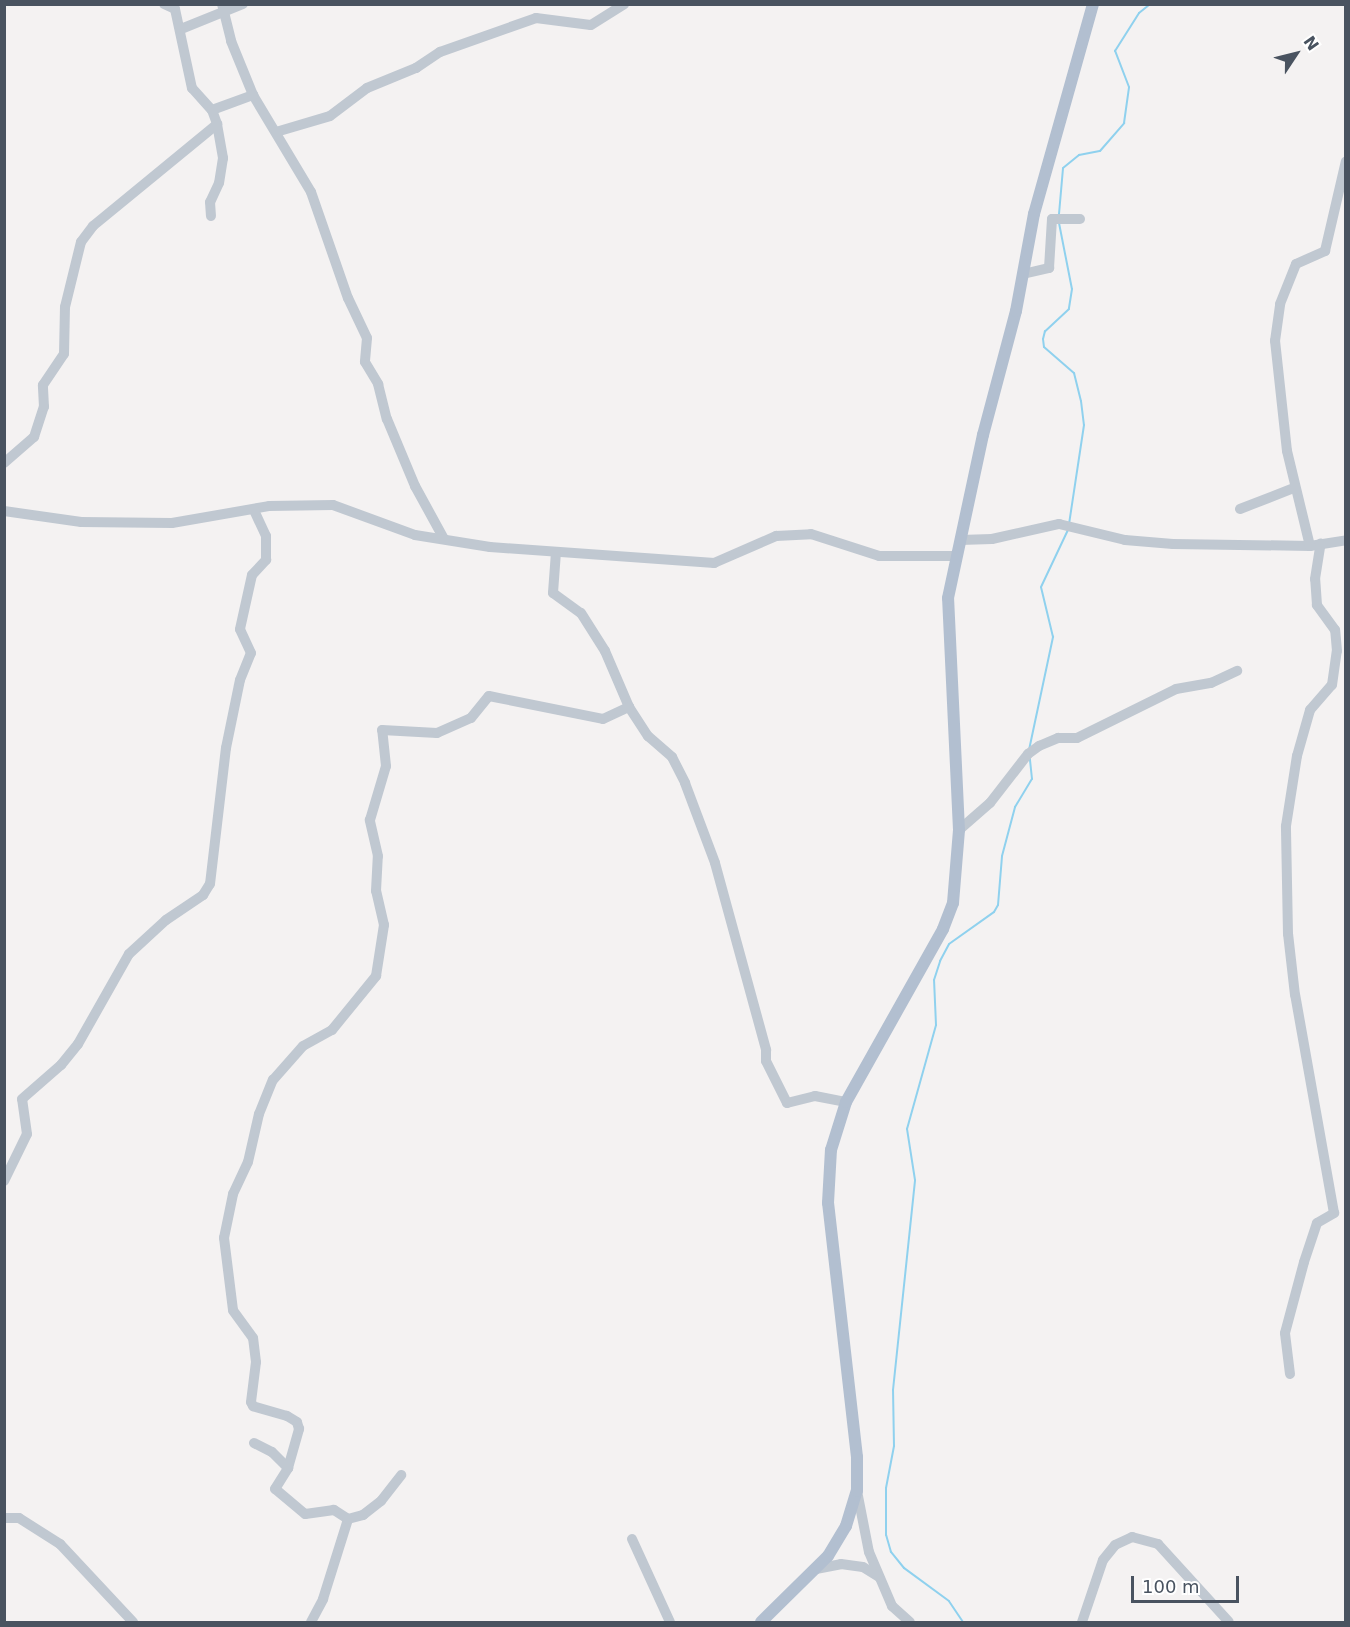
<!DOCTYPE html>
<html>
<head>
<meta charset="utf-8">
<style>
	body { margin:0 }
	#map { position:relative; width:1350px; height:1627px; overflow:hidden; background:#f4f2f2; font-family:"DejaVu Sans",sans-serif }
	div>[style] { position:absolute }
	.stream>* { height:2px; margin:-1px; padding:0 1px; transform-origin:1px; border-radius:1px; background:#8fd1ee }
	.minor>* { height:10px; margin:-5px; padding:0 5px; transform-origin:5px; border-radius:5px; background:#c0c8d1 }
	.major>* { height:12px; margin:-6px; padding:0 6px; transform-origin:6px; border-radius:6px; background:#b2bfd0 }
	span { translate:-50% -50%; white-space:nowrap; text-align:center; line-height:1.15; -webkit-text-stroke:5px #fff; paint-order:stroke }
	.frame { position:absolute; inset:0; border:6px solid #495360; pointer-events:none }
	.north { position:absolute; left:1266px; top:24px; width:60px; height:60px; -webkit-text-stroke:4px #fff; paint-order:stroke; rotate:55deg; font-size:16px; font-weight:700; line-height:24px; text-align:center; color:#495360 }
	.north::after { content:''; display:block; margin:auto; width:21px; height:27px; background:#495360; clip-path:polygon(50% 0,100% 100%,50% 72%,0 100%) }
	.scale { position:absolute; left:1131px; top:1576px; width:108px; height:27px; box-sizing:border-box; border:3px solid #495360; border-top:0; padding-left:8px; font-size:18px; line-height:21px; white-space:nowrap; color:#495360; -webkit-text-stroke:4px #fff; paint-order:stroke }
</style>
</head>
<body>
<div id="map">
	<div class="stream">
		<div style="left:1059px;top:214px;width:46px;rotate:-85deg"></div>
		<div style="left:1063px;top:168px;width:21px;rotate:-39deg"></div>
		<div style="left:1079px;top:155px;width:21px;rotate:-11deg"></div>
		<div style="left:1100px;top:151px;width:37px;rotate:-49deg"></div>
		<div style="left:1124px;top:123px;width:36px;rotate:-82deg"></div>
		<div style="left:1129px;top:87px;width:39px;rotate:-111deg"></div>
		<div style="left:1115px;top:51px;width:45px;rotate:-57.7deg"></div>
		<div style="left:1139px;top:13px;width:14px;rotate:-39deg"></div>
		<div style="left:1059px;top:223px;width:67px;rotate:78.9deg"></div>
		<div style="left:1072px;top:289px;width:20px;rotate:99deg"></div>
		<div style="left:1069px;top:309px;width:33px;rotate:137deg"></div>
		<div style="left:1045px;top:331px;width:8px;rotate:104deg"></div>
		<div style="left:1043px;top:339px;width:8px;rotate:83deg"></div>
		<div style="left:1044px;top:347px;width:40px;rotate:41deg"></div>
		<div style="left:1074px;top:373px;width:29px;rotate:76deg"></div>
		<div style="left:1081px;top:401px;width:24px;rotate:83deg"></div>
		<div style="left:1084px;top:425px;width:100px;rotate:98.6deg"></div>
		<div style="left:1029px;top:750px;width:116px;rotate:-78deg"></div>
		<div style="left:1053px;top:637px;width:51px;rotate:-103.5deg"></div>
		<div style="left:1041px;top:587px;width:63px;rotate:-64.7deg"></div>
		<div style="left:963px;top:1622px;width:25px;rotate:-124deg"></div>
		<div style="left:949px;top:1601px;width:56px;rotate:-143.7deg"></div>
		<div style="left:904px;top:1568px;width:21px;rotate:-129deg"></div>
		<div style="left:891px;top:1552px;width:18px;rotate:-106deg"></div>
		<div style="left:886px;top:1535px;width:47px;rotate:-90deg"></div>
		<div style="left:886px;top:1488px;width:43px;rotate:-79.2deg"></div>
		<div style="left:894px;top:1446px;width:56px;rotate:-91deg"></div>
		<div style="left:893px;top:1390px;width:211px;rotate:-84deg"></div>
		<div style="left:915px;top:1180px;width:52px;rotate:-98.9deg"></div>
		<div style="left:907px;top:1129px;width:108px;rotate:-74.4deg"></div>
		<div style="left:936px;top:1025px;width:45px;rotate:-92.5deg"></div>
		<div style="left:934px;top:980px;width:20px;rotate:-72deg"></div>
		<div style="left:940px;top:961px;width:19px;rotate:-62deg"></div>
		<div style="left:949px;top:944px;width:55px;rotate:-35.4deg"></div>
		<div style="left:994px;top:912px;width:8px;rotate:-60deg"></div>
		<div style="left:998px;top:905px;width:49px;rotate:-85.3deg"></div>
		<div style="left:1002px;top:856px;width:51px;rotate:-75.1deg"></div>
		<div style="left:1015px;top:807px;width:33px;rotate:-59deg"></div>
		<div style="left:1032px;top:779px;width:20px;rotate:-96deg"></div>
	</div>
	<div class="minor">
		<div style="left:164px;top:4px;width:12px;rotate:24deg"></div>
		<div style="left:175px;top:9px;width:81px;rotate:77.9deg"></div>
		<div style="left:192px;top:88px;width:30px;rotate:48deg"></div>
		<div style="left:212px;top:110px;width:15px;rotate:70deg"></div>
		<div style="left:217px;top:124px;width:35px;rotate:80deg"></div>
		<div style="left:223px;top:158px;width:25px;rotate:99deg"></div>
		<div style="left:219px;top:183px;width:21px;rotate:115deg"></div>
		<div style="left:210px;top:202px;width:14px;rotate:86deg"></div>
		<div style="left:222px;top:4px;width:38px;rotate:76deg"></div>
		<div style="left:231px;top:41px;width:58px;rotate:67.8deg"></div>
		<div style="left:253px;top:95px;width:113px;rotate:59.1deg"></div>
		<div style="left:311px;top:192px;width:112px;rotate:70.8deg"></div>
		<div style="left:348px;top:298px;width:44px;rotate:64.6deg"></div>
		<div style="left:367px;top:338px;width:24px;rotate:95deg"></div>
		<div style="left:365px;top:362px;width:26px;rotate:59deg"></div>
		<div style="left:378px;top:384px;width:36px;rotate:76deg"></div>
		<div style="left:387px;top:419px;width:73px;rotate:67.3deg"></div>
		<div style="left:415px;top:486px;width:60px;rotate:61.3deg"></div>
		<div style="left:181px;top:29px;width:67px;rotate:-22deg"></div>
		<div style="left:212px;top:110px;width:44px;rotate:-20.1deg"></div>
		<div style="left:276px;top:132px;width:56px;rotate:-16.5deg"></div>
		<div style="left:330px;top:116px;width:46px;rotate:-37.1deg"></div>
		<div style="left:367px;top:88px;width:53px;rotate:-22.2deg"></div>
		<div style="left:416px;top:68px;width:29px;rotate:-34deg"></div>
		<div style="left:440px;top:52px;width:102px;rotate:-19.5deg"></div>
		<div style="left:536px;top:18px;width:55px;rotate:7.3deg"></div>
		<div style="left:591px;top:25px;width:39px;rotate:-32deg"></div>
		<div style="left:1023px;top:274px;width:27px;rotate:-13deg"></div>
		<div style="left:1049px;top:268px;width:49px;rotate:-86.5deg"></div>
		<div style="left:1052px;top:219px;width:28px"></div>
		<div style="left:4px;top:463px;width:40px;rotate:-41deg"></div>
		<div style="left:34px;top:437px;width:32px;rotate:-72deg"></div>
		<div style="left:44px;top:407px;width:22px;rotate:-93deg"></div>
		<div style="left:43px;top:385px;width:37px;rotate:-56deg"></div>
		<div style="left:64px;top:354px;width:47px;rotate:-88.8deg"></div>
		<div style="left:65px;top:307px;width:67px;rotate:-76.2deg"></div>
		<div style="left:81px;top:242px;width:20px;rotate:-53deg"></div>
		<div style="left:93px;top:226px;width:161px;rotate:-39.4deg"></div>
		<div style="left:1240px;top:509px;width:58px;rotate:-21.3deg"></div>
		<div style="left:4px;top:511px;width:78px;rotate:8.1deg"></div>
		<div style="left:81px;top:522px;width:91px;rotate:0.6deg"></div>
		<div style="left:172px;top:523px;width:98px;rotate:-9.9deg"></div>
		<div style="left:269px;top:506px;width:64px;rotate:-0.9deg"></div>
		<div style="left:333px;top:505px;width:87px;rotate:20.1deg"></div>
		<div style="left:415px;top:535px;width:76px;rotate:9.1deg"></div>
		<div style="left:490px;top:547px;width:225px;rotate:4.1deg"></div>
		<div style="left:714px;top:563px;width:68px;rotate:-23.5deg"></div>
		<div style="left:776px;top:536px;width:35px;rotate:-3deg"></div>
		<div style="left:811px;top:534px;width:71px;rotate:17.9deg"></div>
		<div style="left:879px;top:556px;width:78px"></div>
		<div style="left:960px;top:540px;width:32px;rotate:-2deg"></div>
		<div style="left:992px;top:539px;width:69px;rotate:-12.6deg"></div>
		<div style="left:1059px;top:524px;width:68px;rotate:13.6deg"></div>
		<div style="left:1125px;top:540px;width:48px;rotate:4.8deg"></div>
		<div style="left:1173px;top:544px;width:137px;rotate:0.8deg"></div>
		<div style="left:1310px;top:546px;width:36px;rotate:-9deg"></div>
		<div style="left:1310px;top:546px;width:98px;rotate:-103.6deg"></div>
		<div style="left:1287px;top:451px;width:111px;rotate:-96.2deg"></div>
		<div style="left:1275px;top:341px;width:37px;rotate:-82deg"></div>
		<div style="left:1280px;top:304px;width:43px;rotate:-68.2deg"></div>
		<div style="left:1296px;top:264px;width:32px;rotate:-24deg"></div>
		<div style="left:1325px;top:251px;width:92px;rotate:-76.9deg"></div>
		<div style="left:556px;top:552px;width:41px;rotate:94.2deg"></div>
		<div style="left:553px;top:593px;width:34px;rotate:36deg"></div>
		<div style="left:581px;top:613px;width:45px;rotate:57.7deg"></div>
		<div style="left:605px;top:651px;width:61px;rotate:66.8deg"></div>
		<div style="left:629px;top:707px;width:35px;rotate:57deg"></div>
		<div style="left:648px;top:736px;width:32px;rotate:41deg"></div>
		<div style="left:672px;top:757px;width:29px;rotate:63deg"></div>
		<div style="left:685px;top:783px;width:85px;rotate:69.4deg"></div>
		<div style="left:715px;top:863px;width:194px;rotate:74.7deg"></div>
		<div style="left:766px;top:1050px;width:11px;rotate:90deg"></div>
		<div style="left:766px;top:1061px;width:47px;rotate:63.4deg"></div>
		<div style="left:787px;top:1103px;width:29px;rotate:-14deg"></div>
		<div style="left:815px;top:1096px;width:32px;rotate:11deg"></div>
		<div style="left:959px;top:830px;width:41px;rotate:-41.1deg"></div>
		<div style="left:990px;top:803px;width:62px;rotate:-52.2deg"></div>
		<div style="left:1028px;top:754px;width:14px;rotate:-36deg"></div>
		<div style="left:1039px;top:746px;width:21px;rotate:-23deg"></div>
		<div style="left:1058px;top:738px;width:19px"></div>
		<div style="left:1077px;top:738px;width:110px;rotate:-26.3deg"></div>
		<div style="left:1176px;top:689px;width:36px;rotate:-10deg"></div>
		<div style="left:1211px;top:683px;width:29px;rotate:-25deg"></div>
		<div style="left:4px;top:1181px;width:52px;rotate:-63.9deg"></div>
		<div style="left:27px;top:1134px;width:35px;rotate:-98deg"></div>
		<div style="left:22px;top:1099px;width:52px;rotate:-41.1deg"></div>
		<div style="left:61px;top:1065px;width:27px;rotate:-51deg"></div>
		<div style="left:78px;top:1044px;width:103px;rotate:-60.5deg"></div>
		<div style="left:129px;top:954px;width:50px;rotate:-42.6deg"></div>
		<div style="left:166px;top:920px;width:45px;rotate:-34deg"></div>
		<div style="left:203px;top:895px;width:13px;rotate:-58deg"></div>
		<div style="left:210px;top:884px;width:137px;rotate:-83.3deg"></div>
		<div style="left:226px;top:748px;width:69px;rotate:-78.4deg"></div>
		<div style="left:240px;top:680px;width:29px;rotate:-68deg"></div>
		<div style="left:251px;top:653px;width:26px;rotate:-115deg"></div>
		<div style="left:240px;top:629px;width:55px;rotate:-77.5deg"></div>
		<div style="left:252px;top:575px;width:21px;rotate:-47deg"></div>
		<div style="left:266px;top:560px;width:24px;rotate:-90deg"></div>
		<div style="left:266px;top:536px;width:29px;rotate:-115deg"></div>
		<div style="left:1290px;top:1374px;width:41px;rotate:-97deg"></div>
		<div style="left:1285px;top:1333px;width:73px;rotate:-75deg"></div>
		<div style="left:1304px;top:1262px;width:41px;rotate:-71.6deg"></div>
		<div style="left:1317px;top:1223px;width:20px;rotate:-30deg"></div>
		<div style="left:1334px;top:1213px;width:221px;rotate:-100.1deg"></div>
		<div style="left:1295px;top:995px;width:61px;rotate:-96.5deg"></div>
		<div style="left:1288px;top:934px;width:108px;rotate:-91.1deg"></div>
		<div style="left:1286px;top:826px;width:71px;rotate:-81.1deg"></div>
		<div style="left:1297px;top:756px;width:48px;rotate:-74.2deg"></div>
		<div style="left:1310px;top:710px;width:33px;rotate:-49deg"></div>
		<div style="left:1332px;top:685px;width:34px;rotate:-82deg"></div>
		<div style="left:1337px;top:651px;width:21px;rotate:-95deg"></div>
		<div style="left:1335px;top:630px;width:31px;rotate:-126deg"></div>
		<div style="left:1317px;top:605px;width:26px;rotate:-94deg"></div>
		<div style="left:1315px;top:579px;width:36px;rotate:-81deg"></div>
		<div style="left:254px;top:1443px;width:20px;rotate:27deg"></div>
		<div style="left:272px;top:1452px;width:23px;rotate:45deg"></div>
		<div style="left:857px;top:1491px;width:62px;rotate:78.9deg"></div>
		<div style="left:869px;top:1552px;width:59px;rotate:66.9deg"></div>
		<div style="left:892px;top:1606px;width:24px;rotate:42deg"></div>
		<div style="left:4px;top:1518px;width:15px"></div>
		<div style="left:19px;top:1518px;width:49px;rotate:32.4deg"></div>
		<div style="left:60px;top:1544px;width:107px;rotate:46.9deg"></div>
		<div style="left:348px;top:1519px;width:17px;rotate:-147deg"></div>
		<div style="left:334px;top:1510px;width:29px;rotate:172deg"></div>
		<div style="left:305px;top:1514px;width:39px;rotate:-140deg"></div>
		<div style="left:275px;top:1489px;width:25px;rotate:-58deg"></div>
		<div style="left:288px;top:1468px;width:41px;rotate:-74.2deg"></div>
		<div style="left:299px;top:1429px;width:7px;rotate:-106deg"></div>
		<div style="left:297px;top:1422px;width:12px;rotate:-149deg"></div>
		<div style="left:287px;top:1416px;width:35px;rotate:-164deg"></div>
		<div style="left:253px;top:1406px;width:4px;rotate:-117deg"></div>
		<div style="left:251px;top:1402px;width:40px;rotate:-82.9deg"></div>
		<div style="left:256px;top:1362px;width:24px;rotate:-97deg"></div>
		<div style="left:253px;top:1338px;width:34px;rotate:-126deg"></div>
		<div style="left:233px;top:1310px;width:73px;rotate:-97.1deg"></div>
		<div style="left:224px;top:1238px;width:45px;rotate:-78.4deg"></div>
		<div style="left:233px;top:1194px;width:35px;rotate:-65deg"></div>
		<div style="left:248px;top:1162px;width:49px;rotate:-77.1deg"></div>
		<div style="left:259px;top:1114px;width:37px;rotate:-68deg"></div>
		<div style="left:273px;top:1080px;width:45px;rotate:-48.6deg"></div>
		<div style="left:303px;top:1046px;width:33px;rotate:-29deg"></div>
		<div style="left:332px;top:1030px;width:70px;rotate:-50.8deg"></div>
		<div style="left:376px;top:976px;width:52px;rotate:-81.1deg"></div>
		<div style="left:384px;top:925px;width:35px;rotate:-103deg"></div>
		<div style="left:376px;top:891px;width:35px;rotate:-87deg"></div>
		<div style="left:378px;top:856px;width:37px;rotate:-103deg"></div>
		<div style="left:370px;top:820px;width:56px;rotate:-73.5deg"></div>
		<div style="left:386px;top:766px;width:36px;rotate:-96deg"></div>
		<div style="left:382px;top:730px;width:55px;rotate:3.1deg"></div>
		<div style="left:437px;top:733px;width:37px;rotate:-24deg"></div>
		<div style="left:471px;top:718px;width:28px;rotate:-51deg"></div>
		<div style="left:489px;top:696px;width:116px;rotate:11.4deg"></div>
		<div style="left:603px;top:719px;width:29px;rotate:-25deg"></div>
		<div style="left:632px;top:1539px;width:91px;rotate:65.4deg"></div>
		<div style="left:816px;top:1569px;width:25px;rotate:-11deg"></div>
		<div style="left:841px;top:1564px;width:22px;rotate:8deg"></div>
		<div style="left:863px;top:1567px;width:19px;rotate:32deg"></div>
		<div style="left:311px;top:1622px;width:26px;rotate:-62deg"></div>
		<div style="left:323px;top:1599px;width:84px;rotate:-72.6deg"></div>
		<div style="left:348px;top:1519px;width:16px;rotate:-15deg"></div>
		<div style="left:363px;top:1515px;width:23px;rotate:-38deg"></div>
		<div style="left:381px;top:1501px;width:33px;rotate:-52deg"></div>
		<div style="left:1082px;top:1622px;width:65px;rotate:-71.3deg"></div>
		<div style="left:1103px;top:1560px;width:19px;rotate:-51deg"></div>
		<div style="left:1115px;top:1545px;width:19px;rotate:-25deg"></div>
		<div style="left:1132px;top:1537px;width:27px;rotate:15deg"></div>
		<div style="left:1158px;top:1544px;width:105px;rotate:47.7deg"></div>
	</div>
	<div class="major">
		<div style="left:761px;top:1622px;width:94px;rotate:-44.6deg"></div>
		<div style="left:828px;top:1556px;width:35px;rotate:-59deg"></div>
		<div style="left:846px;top:1526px;width:37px;rotate:-73deg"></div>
		<div style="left:857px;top:1491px;width:34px;rotate:-90deg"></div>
		<div style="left:857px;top:1457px;width:256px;rotate:-96.5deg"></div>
		<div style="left:828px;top:1203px;width:53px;rotate:-86.8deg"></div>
		<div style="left:831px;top:1150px;width:50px;rotate:-72.6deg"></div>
		<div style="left:846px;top:1102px;width:198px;rotate:-60.7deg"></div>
		<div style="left:943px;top:929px;width:28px;rotate:-69deg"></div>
		<div style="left:953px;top:903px;width:73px;rotate:-85.3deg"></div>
		<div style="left:959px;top:830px;width:232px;rotate:-92.7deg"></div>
		<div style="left:948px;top:598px;width:167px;rotate:-77.9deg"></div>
		<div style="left:983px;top:435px;width:128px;rotate:-75.1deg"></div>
		<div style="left:1016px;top:311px;width:99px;rotate:-79.5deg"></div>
		<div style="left:1034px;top:214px;width:218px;rotate:-74.3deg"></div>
	</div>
	<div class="frame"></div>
	<div class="north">N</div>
	<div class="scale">100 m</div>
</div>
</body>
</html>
